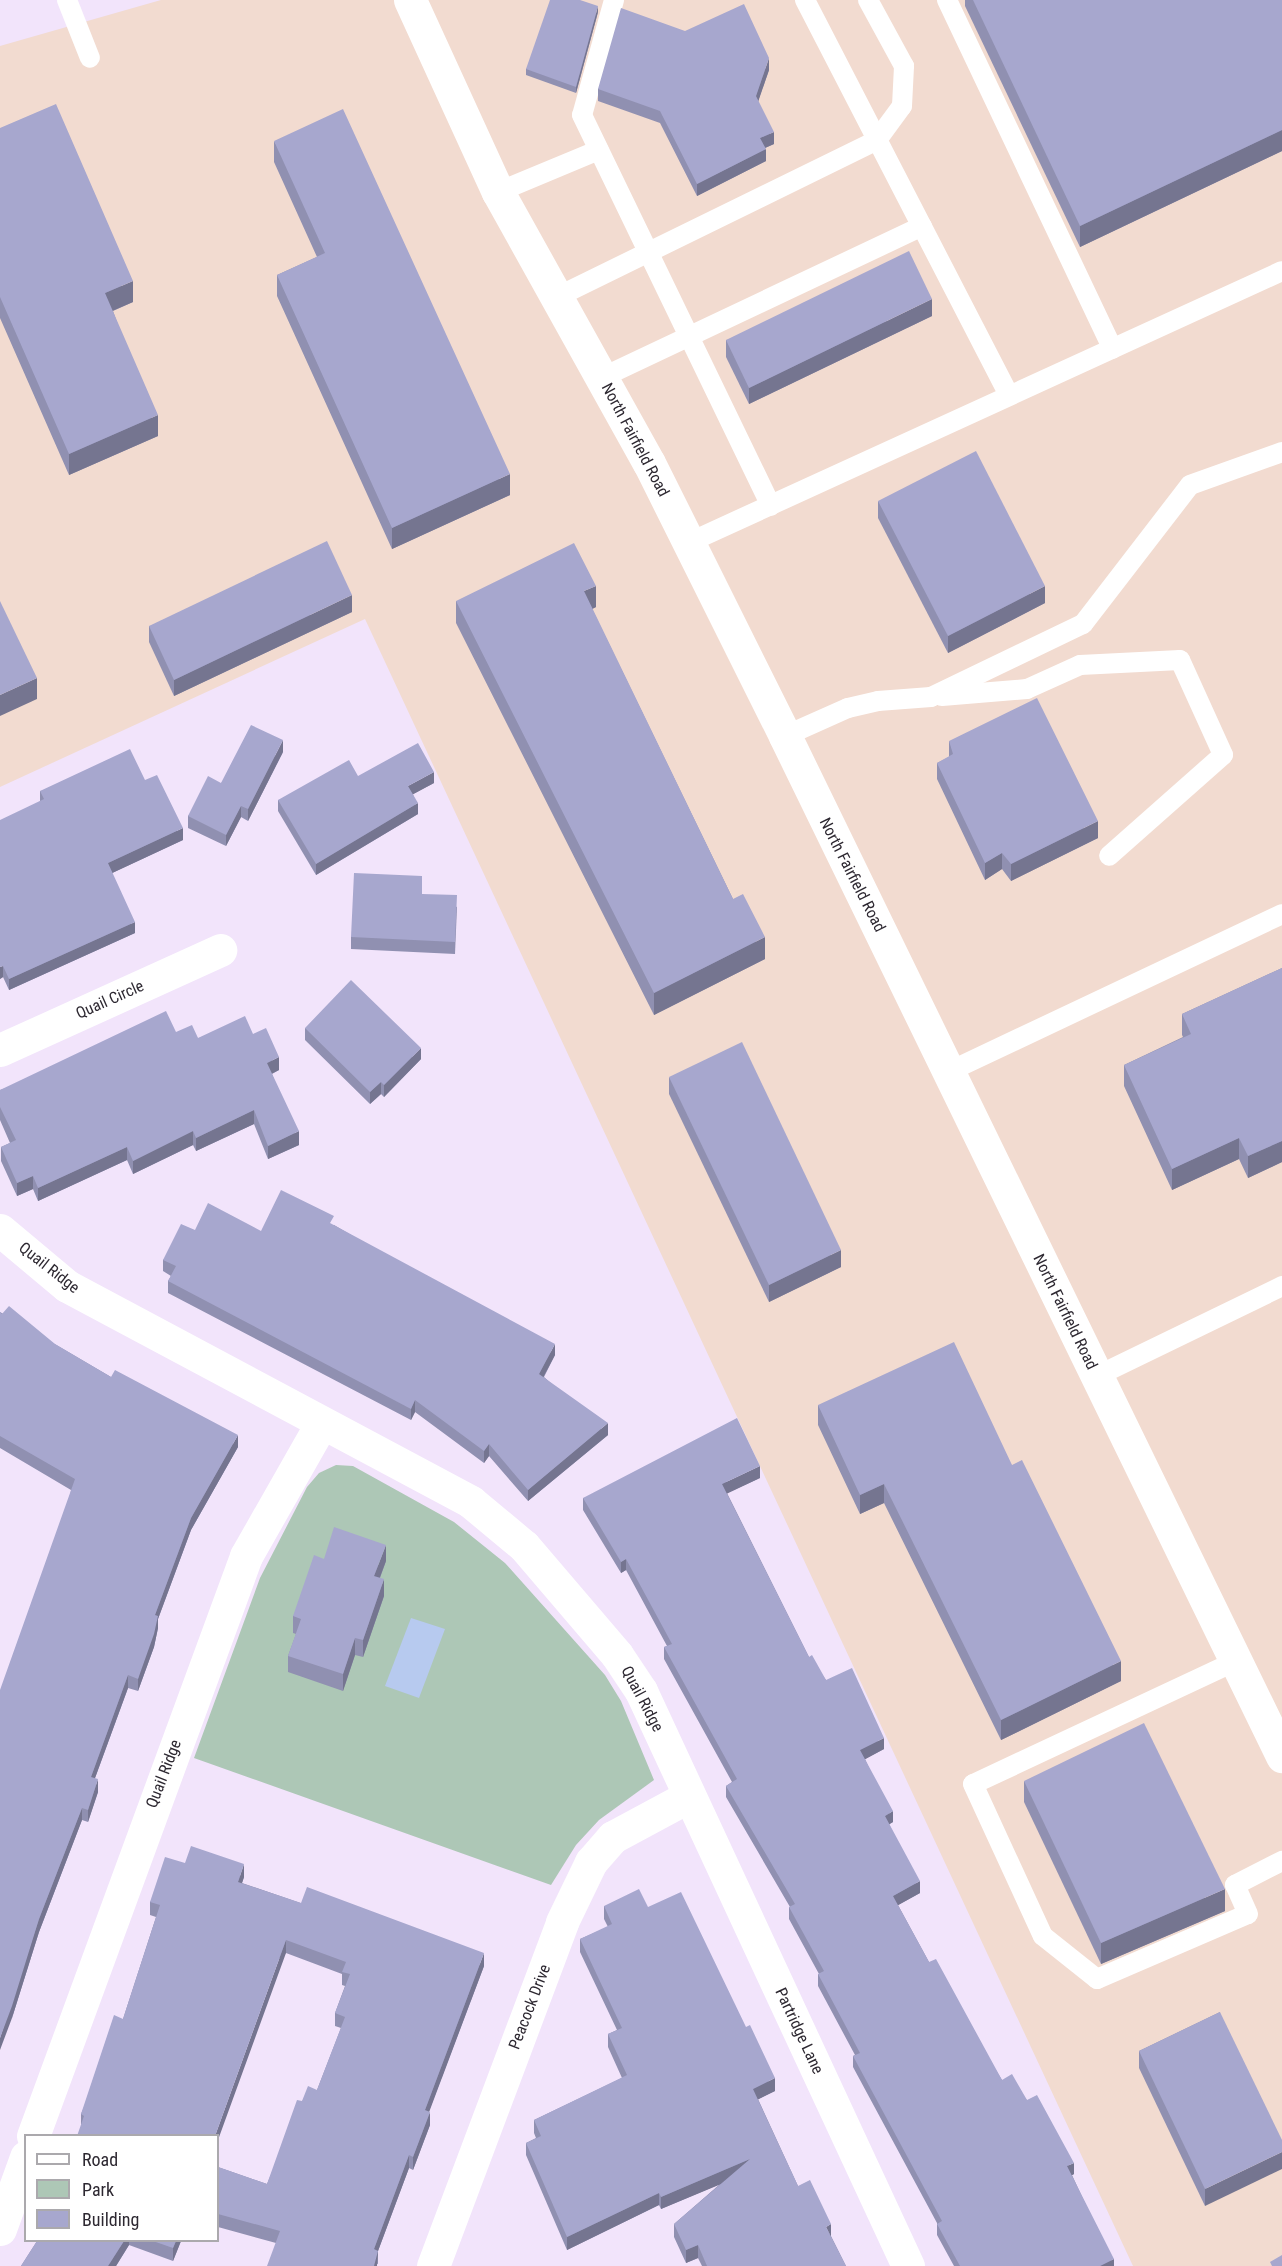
<!DOCTYPE html>
<html>
<head>
<meta charset="utf-8">
<style>
	body { margin:0 }
	#map { position:relative; width:1282px; height:2266px; overflow:hidden; background:#f2e4fb; font-family:"Roboto Condensed",sans-serif }
	div>[style] { position:absolute }
	.industrial>* { inset:0; background:#f2dbd0 }
	.green>* { inset:0; background:#adc7b6 }
	.water>* { inset:0; background:#b7caef }
	.service>* { height:20px; margin:-10px; padding:0 10px; transform-origin:10px; border-radius:10px; background:#fff }
	.minor>* { height:33px; margin:-16.5px; padding:0 16.5px; transform-origin:16.5px; border-radius:16.5px; background:#fff }
	.wall>* { inset:0; background:#9090b1 }
	.shaded-wall>* { inset:0; background:#757590 }
	.building>* { inset:0; background:#a7a7ce }
	span { translate:-50% -50%; white-space:nowrap; text-align:center; line-height:1.15; -webkit-text-stroke:5px #fff; paint-order:stroke }
	.street-label { font-size:16px; color:#2d2831 }
	.legend { position:absolute; left:24px; top:2134px; width:195px; height:108px; box-sizing:border-box; background:#fff; border:2px solid #aba9ad; margin:0; padding:8px 10px; list-style:none; font-size:18px; color:#2d2831 }
	.legend li { display:flex; align-items:center; gap:12px; height:30px }
	.legend b { width:30px; border:2px solid #aba9ad }
</style>
</head>
<body>
<div id="map">
	<div class="industrial">
		<div style="clip-path:polygon(161px 0,1282px 0,1282px 2266px,1133px 2266px,365px 619px,0 787px,0 46px)"></div>
	</div>
	<div class="green">
		<div style="clip-path:polygon(336px 1465px,353px 1466px,454px 1522px,505px 1563px,605px 1675px,621px 1701px,654px 1780px,599px 1820px,576px 1845px,551px 1885px,194px 1758px,260px 1578px,307px 1487px,319px 1473px)"></div>
	</div>
	<div class="water">
		<div style="clip-path:polygon(411px 1618px,445px 1629px,419px 1698px,385px 1686px)"></div>
	</div>
	<div class="service">
		<div style="left:67px;top:0;width:62px;rotate:68.4deg"></div>
		<div style="left:614px;top:0;width:119px;rotate:105.5deg"></div>
		<div style="left:582px;top:115px;width:434px;rotate:64.2deg"></div>
		<div style="left:805px;top:0;width:445px;rotate:62.7deg"></div>
		<div style="left:947px;top:0;width:386px;rotate:64.6deg"></div>
		<div style="left:498px;top:192px;width:109px;rotate:-22.6deg"></div>
		<div style="left:557px;top:297px;width:356px;rotate:-26.1deg"></div>
		<div style="left:877px;top:140px;width:42px;rotate:-53.7deg"></div>
		<div style="left:902px;top:106px;width:40px;rotate:-87.1deg"></div>
		<div style="left:904px;top:66px;width:75px;rotate:-118.6deg"></div>
		<div style="left:601px;top:378px;width:355px;rotate:-25.3deg"></div>
		<div style="left:688px;top:543px;width:653px;rotate:-24.6deg"></div>
		<div style="left:942px;top:696px;width:85px;rotate:-4.7deg"></div>
		<div style="left:1027px;top:689px;width:58px;rotate:-24.4deg"></div>
		<div style="left:1080px;top:665px;width:100px;rotate:-2.9deg"></div>
		<div style="left:1180px;top:660px;width:104px;rotate:65.6deg"></div>
		<div style="left:1223px;top:755px;width:152px;rotate:138.5deg"></div>
		<div style="left:785px;top:736px;width:69px;rotate:-24deg"></div>
		<div style="left:848px;top:708px;width:31px;rotate:-13deg"></div>
		<div style="left:878px;top:701px;width:53px;rotate:-4.3deg"></div>
		<div style="left:931px;top:697px;width:169px;rotate:-25.7deg"></div>
		<div style="left:1083px;top:624px;width:175px;rotate:-52.4deg"></div>
		<div style="left:1190px;top:485px;width:98px;rotate:-19.7deg"></div>
		<div style="left:948px;top:1072px;width:369px;rotate:-25.3deg"></div>
		<div style="left:1097px;top:1376px;width:206px;rotate:-25.9deg"></div>
		<div style="left:1236px;top:1661px;width:290px;rotate:154.9deg"></div>
		<div style="left:973px;top:1784px;width:167px;rotate:65.3deg"></div>
		<div style="left:1043px;top:1936px;width:69px;rotate:38.5deg"></div>
		<div style="left:1097px;top:1979px;width:164px;rotate:-23.3deg"></div>
		<div style="left:1248px;top:1914px;width:32px;rotate:-114deg"></div>
		<div style="left:1235px;top:1885px;width:53px;rotate:-27.1deg"></div>
	</div>
	<div class="minor">
		<div style="left:410px;top:0;width:211px;rotate:65.4deg"></div>
		<div style="left:498px;top:192px;width:310px;rotate:60.9deg"></div>
		<div style="left:649px;top:463px;width:305px;rotate:63.5deg"></div>
		<div style="left:785px;top:736px;width:1135px;rotate:64.02deg"></div>
		<div style="left:0;top:1050px;width:242px;rotate:-24.4deg"></div>
		<div style="left:0;top:1230px;width:87px;rotate:39.9deg"></div>
		<div style="left:67px;top:1286px;width:458px;rotate:28.1deg"></div>
		<div style="left:471px;top:1502px;width:69px;rotate:39.7deg"></div>
		<div style="left:524px;top:1546px;width:143px;rotate:49.5deg"></div>
		<div style="left:617px;top:1655px;width:43px;rotate:56.3deg"></div>
		<div style="left:641px;top:1691px;width:634px;rotate:65.09deg"></div>
		<div style="left:33px;top:2136px;width:618px;rotate:-69.83deg"></div>
		<div style="left:246px;top:1556px;width:152px;rotate:-60.4deg"></div>
		<div style="left:0;top:2229px;width:77px;rotate:-70.1deg"></div>
		<div style="left:433px;top:2266px;width:367px;rotate:-69.4deg"></div>
		<div style="left:562px;top:1922px;width:67px;rotate:-64.2deg"></div>
		<div style="left:591px;top:1862px;width:33px;rotate:-49deg"></div>
		<div style="left:613px;top:1837px;width:86px;rotate:-28.3deg"></div>
	</div>
	<div class="wall">
		<div style="clip-path:polygon(965px 0,1282px 0,1282px 151px,1080px 247px,965px 6px)"></div>
		<div style="clip-path:polygon(598px 12px,576px 93px,526px 75px,526px 69px)"></div>
		<div style="clip-path:polygon(685px 31px,769px 70px,758px 101px,774px 144px,765px 148px,766px 161px,697px 196px,660px 123px,598px 101px,598px 89px)"></div>
		<div style="clip-path:polygon(0 128px,133px 302px,113px 311px,158px 436px,69px 475px,0 318px)"></div>
		<div style="clip-path:polygon(274px 141px,510px 495px,392px 549px,277px 296px,277px 275px,317px 257px,274px 162px)"></div>
		<div style="clip-path:polygon(932px 316px,749px 404px,726px 357px,726px 340px)"></div>
		<div style="clip-path:polygon(878px 501px,1045px 603px,948px 653px,878px 518px)"></div>
		<div style="clip-path:polygon(456px 601px,596px 607px,592px 609px,733px 899px,765px 959px,654px 1015px,456px 623px)"></div>
		<div style="clip-path:polygon(352px 612px,174px 696px,149px 642px,149px 626px)"></div>
		<div style="clip-path:polygon(949px 741px,1098px 838px,1011px 881px,1002px 869px,985px 880px,937px 779px,937px 763px,949px 757px)"></div>
		<div style="clip-path:polygon(283px 752px,248px 821px,241px 817px,226px 846px,188px 828px,188px 816px,221px 783px)"></div>
		<div style="clip-path:polygon(145px 780px,183px 840px,112px 873px,135px 933px,9px 990px,3px 977px,0 979px,40px 801px,40px 791px)"></div>
		<div style="clip-path:polygon(434px 783px,413px 794px,418px 814px,316px 875px,278px 811px,278px 800px)"></div>
		<div style="clip-path:polygon(422px 894px,457px 907px,455px 954px,351px 949px,351px 937px)"></div>
		<div style="clip-path:polygon(1282px 968px,1282px 1162px,1248px 1178px,1239px 1159px,1172px 1190px,1124px 1086px,1124px 1065px,1183px 1037px,1182px 1035px,1182px 1014px)"></div>
		<div style="clip-path:polygon(305px 1028px,421px 1059px,384px 1097px,381px 1094px,370px 1104px,305px 1040px)"></div>
		<div style="clip-path:polygon(176px 1032px,198px 1038px,253px 1034px,279px 1070px,272px 1074px,299px 1145px,268px 1159px,254px 1124px,196px 1151px,193px 1145px,133px 1174px,127px 1160px,38px 1201px,33px 1189px,17px 1196px,1px 1161px,1px 1147px,10px 1143px,0 1120px,0 1090px)"></div>
		<div style="clip-path:polygon(669px 1077px,841px 1267px,769px 1302px,669px 1094px)"></div>
		<div style="clip-path:polygon(334px 1225px,555px 1355px,544px 1377px,608px 1435px,528px 1501px,489px 1456px,484px 1463px,415px 1412px,411px 1420px,168px 1293px,168px 1281px,171px 1276px,163px 1271px,163px 1260px,195px 1230px,261px 1231px)"></div>
		<div style="clip-path:polygon(0 1312px,111px 1377px,238px 1447px,191px 1530px,158px 1619px,158px 1628px,154px 1647px,138px 1691px,128px 1688px,95px 1778px,98px 1792px,88px 1822px,82px 1820px,39px 1932px,12px 2018px,71px 1490px,0 1448px)"></div>
		<div style="clip-path:polygon(818px 1405px,1012px 1465px,1121px 1681px,1001px 1740px,884px 1503px,860px 1514px,818px 1425px)"></div>
		<div style="clip-path:polygon(760px 1478px,727px 1493px,809px 1657px,826px 1680px,884px 1749px,865px 1759px,893px 1822px,889px 1824px,920px 1893px,898px 1905px,929px 1962px,1002px 2080px,1027px 2100px,1074px 2174px,1072px 2175px,1114px 2266px,954px 2266px,937px 2235px,937px 2223px,853px 2067px,853px 2056px,855px 2055px,818px 1986px,818px 1974px,819px 1974px,789px 1919px,789px 1907px,790px 1907px,726px 1797px,726px 1786px,732px 1782px,664px 1659px,664px 1647px,667px 1646px,626px 1570px,621px 1573px,583px 1510px,583px 1498px)"></div>
		<div style="clip-path:polygon(386px 1561px,380px 1578px,384px 1596px,363px 1657px,355px 1655px,343px 1691px,288px 1672px,288px 1656px,296px 1634px,293px 1633px,293px 1616px)"></div>
		<div style="clip-path:polygon(1024px 1781px,1225px 1911px,1101px 1964px,1024px 1802px)"></div>
		<div style="clip-path:polygon(185px 1863px,244px 1877px,242px 1883px,484px 1966px,429px 2111px,430px 2125px,413px 2170px,409px 2168px,378px 2251px,378px 2264px,276px 2243px,218px 2227px,218px 2167px,267px 2184px,302px 2101px,317px 2090px,341px 2028px,335px 2026px,335px 2013px,345px 1986px,342px 1985px,342px 1974px,286px 1953px,81px 2125px,81px 2114px,123px 2019px,156px 1917px,150px 1915px,150px 1902px)"></div>
		<div style="clip-path:polygon(604px 1906px,648px 1907px,775px 2091px,758px 2099px,798px 2186px,831px 2236px,846px 2266px,702px 2266px,698px 2258px,686px 2263px,674px 2237px,674px 2224px,720px 2184px,661px 2209px,659px 2205px,567px 2250px,526px 2155px,526px 2143px,536px 2138px,534px 2133px,534px 2120px,622px 2078px,608px 2047px,608px 2034px,617px 2030px,580px 1952px,580px 1939px,608px 1927px,604px 1919px)"></div>
		<div style="clip-path:polygon(1220px 2012px,1205px 2206px,1139px 2068px,1139px 2051px)"></div>
		<div style="clip-path:polygon(37px 2241px,181px 2241px,173px 2261px,129px 2245px,116px 2266px,21px 2266px)"></div>
	</div>
	<div class="shaded-wall">
		<div style="clip-path:polygon(598px 6px,598px 12px,576px 93px,576px 87px)"></div>
		<div style="clip-path:polygon(769px 58px,769px 70px,756px 108px,756px 96px)"></div>
		<div style="clip-path:polygon(1282px 130px,1282px 151px,1080px 247px,1080px 226px)"></div>
		<div style="clip-path:polygon(774px 132px,774px 144px,760px 150px,760px 138px)"></div>
		<div style="clip-path:polygon(766px 149px,766px 161px,697px 196px,697px 184px)"></div>
		<div style="clip-path:polygon(133px 281px,133px 302px,105px 314px,105px 293px)"></div>
		<div style="clip-path:polygon(932px 299px,932px 316px,749px 404px,749px 388px)"></div>
		<div style="clip-path:polygon(158px 415px,158px 436px,69px 475px,69px 454px)"></div>
		<div style="clip-path:polygon(510px 474px,510px 495px,392px 549px,392px 528px)"></div>
		<div style="clip-path:polygon(596px 586px,596px 607px,584px 613px,584px 591px)"></div>
		<div style="clip-path:polygon(1045px 586px,1045px 603px,948px 653px,948px 636px)"></div>
		<div style="clip-path:polygon(352px 595px,352px 612px,174px 696px,174px 680px)"></div>
		<div style="clip-path:polygon(37px 678px,37px 699px,0 716px,0 695px)"></div>
		<div style="clip-path:polygon(283px 740px,283px 752px,248px 821px,248px 809px)"></div>
		<div style="clip-path:polygon(434px 772px,434px 783px,408px 797px,408px 786px)"></div>
		<div style="clip-path:polygon(418px 803px,418px 814px,316px 875px,316px 864px)"></div>
		<div style="clip-path:polygon(241px 806px,241px 817px,226px 846px,226px 835px)"></div>
		<div style="clip-path:polygon(1098px 821px,1098px 838px,1011px 881px,1011px 864px)"></div>
		<div style="clip-path:polygon(183px 828px,183px 840px,108px 875px,108px 863px)"></div>
		<div style="clip-path:polygon(1002px 853px,1002px 869px,985px 880px,985px 863px)"></div>
		<div style="clip-path:polygon(135px 922px,135px 933px,9px 990px,9px 979px)"></div>
		<div style="clip-path:polygon(765px 937px,765px 959px,654px 1015px,654px 993px)"></div>
		<div style="clip-path:polygon(3px 966px,3px 977px,0 979px,0 967px)"></div>
		<div style="clip-path:polygon(421px 1048px,421px 1059px,384px 1097px,384px 1085px)"></div>
		<div style="clip-path:polygon(279px 1057px,279px 1070px,267px 1076px,267px 1063px)"></div>
		<div style="clip-path:polygon(381px 1082px,381px 1094px,370px 1104px,370px 1092px)"></div>
		<div style="clip-path:polygon(254px 1110px,254px 1124px,196px 1151px,196px 1138px)"></div>
		<div style="clip-path:polygon(193px 1131px,193px 1145px,133px 1174px,133px 1161px)"></div>
		<div style="clip-path:polygon(299px 1131px,299px 1145px,268px 1159px,268px 1146px)"></div>
		<div style="clip-path:polygon(1239px 1138px,1239px 1159px,1172px 1190px,1172px 1169px)"></div>
		<div style="clip-path:polygon(1282px 1141px,1282px 1162px,1248px 1178px,1248px 1156px)"></div>
		<div style="clip-path:polygon(127px 1147px,127px 1160px,38px 1201px,38px 1188px)"></div>
		<div style="clip-path:polygon(33px 1176px,33px 1189px,17px 1196px,17px 1183px)"></div>
		<div style="clip-path:polygon(841px 1250px,841px 1267px,769px 1302px,769px 1285px)"></div>
		<div style="clip-path:polygon(555px 1344px,555px 1355px,539px 1385px,539px 1374px)"></div>
		<div style="clip-path:polygon(415px 1400px,415px 1412px,411px 1420px,411px 1409px)"></div>
		<div style="clip-path:polygon(608px 1423px,608px 1435px,528px 1501px,528px 1490px)"></div>
		<div style="clip-path:polygon(238px 1435px,238px 1447px,191px 1530px,158px 1619px,158px 1628px,154px 1647px,138px 1691px,138px 1679px,155px 1615px,191px 1518px)"></div>
		<div style="clip-path:polygon(489px 1444px,489px 1456px,484px 1463px,484px 1451px)"></div>
		<div style="clip-path:polygon(760px 1466px,760px 1478px,722px 1496px,722px 1484px)"></div>
		<div style="clip-path:polygon(884px 1484px,884px 1503px,860px 1514px,860px 1495px)"></div>
		<div style="clip-path:polygon(386px 1545px,386px 1561px,374px 1593px,374px 1576px)"></div>
		<div style="clip-path:polygon(626px 1559px,626px 1570px,621px 1573px,621px 1562px)"></div>
		<div style="clip-path:polygon(384px 1579px,384px 1596px,363px 1657px,363px 1640px)"></div>
		<div style="clip-path:polygon(355px 1638px,355px 1655px,343px 1691px,343px 1674px)"></div>
		<div style="clip-path:polygon(1121px 1661px,1121px 1681px,1001px 1740px,1001px 1720px)"></div>
		<div style="clip-path:polygon(128px 1675px,128px 1688px,91px 1789px,91px 1777px)"></div>
		<div style="clip-path:polygon(884px 1738px,884px 1749px,860px 1762px,860px 1750px)"></div>
		<div style="clip-path:polygon(98px 1779px,98px 1792px,88px 1822px,88px 1810px)"></div>
		<div style="clip-path:polygon(82px 1808px,82px 1820px,39px 1932px,12px 2018px,0 2050px,0 2038px,39px 1919px)"></div>
		<div style="clip-path:polygon(893px 1811px,893px 1822px,885px 1827px,885px 1816px)"></div>
		<div style="clip-path:polygon(244px 1864px,244px 1877px,238px 1895px,238px 1882px)"></div>
		<div style="clip-path:polygon(920px 1881px,920px 1893px,893px 1908px,893px 1896px)"></div>
		<div style="clip-path:polygon(1225px 1889px,1225px 1911px,1101px 1964px,1101px 1943px)"></div>
		<div style="clip-path:polygon(286px 1940px,286px 1953px,218px 2140px,218px 2136px,215px 2136px)"></div>
		<div style="clip-path:polygon(484px 1953px,484px 1966px,425px 2123px,425px 2110px)"></div>
		<div style="clip-path:polygon(775px 2078px,775px 2091px,753px 2102px,753px 2089px)"></div>
		<div style="clip-path:polygon(430px 2112px,430px 2125px,413px 2170px,413px 2157px)"></div>
		<div style="clip-path:polygon(1282px 2152px,1282px 2169px,1205px 2206px,1205px 2189px)"></div>
		<div style="clip-path:polygon(409px 2155px,409px 2168px,378px 2251px,377px 2266px,374px 2266px,374px 2249px)"></div>
		<div style="clip-path:polygon(750px 2159px,750px 2172px,661px 2209px,661px 2197px)"></div>
		<div style="clip-path:polygon(1074px 2163px,1074px 2174px,1067px 2178px,1067px 2166px)"></div>
		<div style="clip-path:polygon(659px 2193px,659px 2205px,567px 2250px,567px 2237px)"></div>
		<div style="clip-path:polygon(831px 2224px,831px 2237px,826px 2227px)"></div>
		<div style="clip-path:polygon(124px 2241px,129px 2241px,129px 2245px,116px 2266px,108px 2266px)"></div>
		<div style="clip-path:polygon(176px 2241px,181px 2241px,173px 2261px,173px 2248px)"></div>
		<div style="clip-path:polygon(698px 2245px,698px 2258px,686px 2263px,686px 2250px)"></div>
		<div style="clip-path:polygon(1114px 2259px,1114px 2266px,1100px 2266px)"></div>
	</div>
	<div class="building">
		<div style="clip-path:polygon(550px 0,580px 0,598px 6px,576px 87px,526px 69px)"></div>
		<div style="clip-path:polygon(973px 0,1282px 0,1282px 130px,1080px 226px)"></div>
		<div style="clip-path:polygon(744px 4px,769px 58px,756px 96px,774px 132px,760px 138px,766px 149px,697px 184px,660px 111px,598px 89px,621px 8px,685px 31px)"></div>
		<div style="clip-path:polygon(56px 104px,133px 281px,105px 293px,158px 415px,69px 454px,0 297px,0 128px)"></div>
		<div style="clip-path:polygon(343px 109px,510px 474px,392px 528px,277px 275px,325px 253px,274px 141px)"></div>
		<div style="clip-path:polygon(909px 251px,932px 299px,749px 388px,726px 340px)"></div>
		<div style="clip-path:polygon(976px 451px,1045px 586px,948px 636px,878px 501px)"></div>
		<div style="clip-path:polygon(327px 541px,352px 595px,174px 680px,149px 626px)"></div>
		<div style="clip-path:polygon(574px 543px,596px 586px,584px 591px,733px 899px,743px 894px,765px 937px,654px 993px,456px 601px)"></div>
		<div style="clip-path:polygon(0 601px,37px 678px,0 695px)"></div>
		<div style="clip-path:polygon(1037px 698px,1098px 821px,1011px 864px,1002px 853px,985px 863px,937px 763px,953px 754px,949px 741px)"></div>
		<div style="clip-path:polygon(251px 725px,283px 740px,248px 809px,241px 806px,226px 835px,188px 816px,208px 776px,221px 783px)"></div>
		<div style="clip-path:polygon(418px 743px,434px 772px,408px 786px,418px 803px,316px 864px,278px 800px,349px 760px,358px 776px)"></div>
		<div style="clip-path:polygon(130px 749px,145px 780px,157px 775px,183px 828px,108px 863px,135px 922px,9px 979px,3px 966px,0 967px,0 820px,44px 799px,40px 791px)"></div>
		<div style="clip-path:polygon(354px 873px,422px 876px,422px 894px,457px 895px,455px 942px,351px 937px)"></div>
		<div style="clip-path:polygon(1282px 968px,1282px 1141px,1248px 1156px,1239px 1138px,1172px 1169px,1124px 1065px,1191px 1034px,1182px 1014px)"></div>
		<div style="clip-path:polygon(351px 980px,421px 1048px,384px 1085px,381px 1082px,370px 1092px,305px 1028px)"></div>
		<div style="clip-path:polygon(166px 1011px,176px 1032px,192px 1025px,198px 1038px,245px 1016px,253px 1034px,266px 1028px,279px 1057px,267px 1063px,299px 1131px,268px 1146px,254px 1110px,196px 1138px,193px 1131px,133px 1161px,127px 1147px,38px 1188px,33px 1176px,17px 1183px,1px 1147px,16px 1140px,0 1107px,0 1090px)"></div>
		<div style="clip-path:polygon(742px 1042px,841px 1250px,769px 1285px,669px 1077px)"></div>
		<div style="clip-path:polygon(281px 1190px,334px 1216px,330px 1223px,555px 1344px,539px 1374px,608px 1423px,528px 1490px,489px 1444px,484px 1451px,415px 1400px,411px 1409px,168px 1281px,176px 1266px,163px 1260px,181px 1224px,195px 1230px,208px 1203px,261px 1231px)"></div>
		<div style="clip-path:polygon(9px 1306px,55px 1344px,111px 1377px,115px 1370px,238px 1435px,191px 1518px,155px 1615px,158px 1616px,154px 1634px,138px 1679px,128px 1675px,91px 1777px,98px 1779px,88px 1810px,82px 1808px,39px 1919px,12px 2006px,0 2038px,0 1690px,75px 1479px,0 1436px,0 1312px,2px 1314px)"></div>
		<div style="clip-path:polygon(954px 1342px,1012px 1465px,1022px 1460px,1121px 1661px,1001px 1720px,884px 1484px,860px 1495px,818px 1405px)"></div>
		<div style="clip-path:polygon(737px 1418px,760px 1466px,722px 1484px,809px 1657px,812px 1655px,826px 1680px,852px 1668px,884px 1738px,860px 1750px,893px 1811px,885px 1816px,920px 1881px,893px 1896px,929px 1962px,936px 1959px,1002px 2080px,1012px 2074px,1027px 2100px,1037px 2095px,1074px 2163px,1067px 2166px,1114px 2259px,1100px 2266px,960px 2266px,937px 2224px,942px 2221px,853px 2056px,860px 2053px,818px 1974px,824px 1971px,789px 1907px,795px 1904px,726px 1786px,737px 1779px,664px 1647px,672px 1644px,626px 1559px,621px 1562px,583px 1498px)"></div>
		<div style="clip-path:polygon(334px 1527px,386px 1545px,374px 1576px,384px 1579px,363px 1640px,355px 1638px,343px 1674px,288px 1656px,301px 1619px,293px 1616px,314px 1555px,324px 1559px)"></div>
		<div style="clip-path:polygon(1144px 1723px,1225px 1889px,1101px 1943px,1024px 1781px)"></div>
		<div style="clip-path:polygon(191px 1846px,244px 1864px,238px 1882px,301px 1903px,307px 1887px,484px 1953px,425px 2110px,430px 2112px,413px 2157px,409px 2155px,374px 2249px,378px 2251px,374px 2266px,267px 2266px,280px 2231px,218px 2214px,218px 2167px,267px 2184px,297px 2100px,302px 2101px,308px 2086px,317px 2090px,345px 2017px,335px 2013px,350px 1974px,342px 1972px,346px 1962px,286px 1940px,215px 2136px,77px 2136px,84px 2116px,81px 2114px,114px 2015px,123px 2019px,160px 1905px,150px 1902px,165px 1857px,185px 1863px)"></div>
		<div style="clip-path:polygon(639px 1889px,648px 1907px,681px 1892px,746px 2027px,750px 2025px,775px 2078px,753px 2089px,798px 2186px,810px 2180px,831px 2224px,826px 2227px,846px 2266px,707px 2266px,698px 2245px,686px 2250px,674px 2224px,750px 2159px,661px 2197px,659px 2193px,567px 2237px,526px 2143px,541px 2136px,534px 2120px,627px 2075px,608px 2034px,622px 2028px,580px 1939px,612px 1924px,604px 1906px)"></div>
		<div style="clip-path:polygon(1220px 2012px,1282px 2140px,1282px 2152px,1205px 2189px,1139px 2051px)"></div>
		<div style="clip-path:polygon(37px 2241px,124px 2241px,108px 2266px,21px 2266px)"></div>
		<div style="clip-path:polygon(153px 2241px,176px 2241px,173px 2248px)"></div>
		<div style="clip-path:polygon(1282px 2255px,1282px 2266px,1272px 2266px,1270px 2262px)"></div>
	</div>
	<div class="street-label">
		<span style="left:635px;top:440px;rotate:62deg">North Fairfield Road</span>
		<span style="left:852px;top:875px;rotate:63deg">North Fairfield Road</span>
		<span style="left:110px;top:1000px;rotate:-24deg">Quail Circle</span>
		<span style="left:49px;top:1268px;rotate:38deg">Quail Ridge</span>
		<span style="left:1065px;top:1312px;rotate:64deg">North Fairfield Road</span>
		<span style="left:642px;top:1699px;rotate:62deg">Quail Ridge</span>
		<span style="left:164px;top:1774px;rotate:-69deg">Quail Ridge</span>
		<span style="left:530px;top:2007px;rotate:-69deg">Peacock Drive</span>
		<span style="left:799px;top:2031px;rotate:65deg">Partridge Lane</span>
	</div>
	<ul class="legend">
	<li><b style="height:8px;background:#fff"></b>Road</li>
	<li><b style="height:16px;background:#adc7b6"></b>Park</li>
	<li><b style="height:16px;background:#a7a7ce"></b>Building</li>
	</ul>
</div>
</body>
</html>
